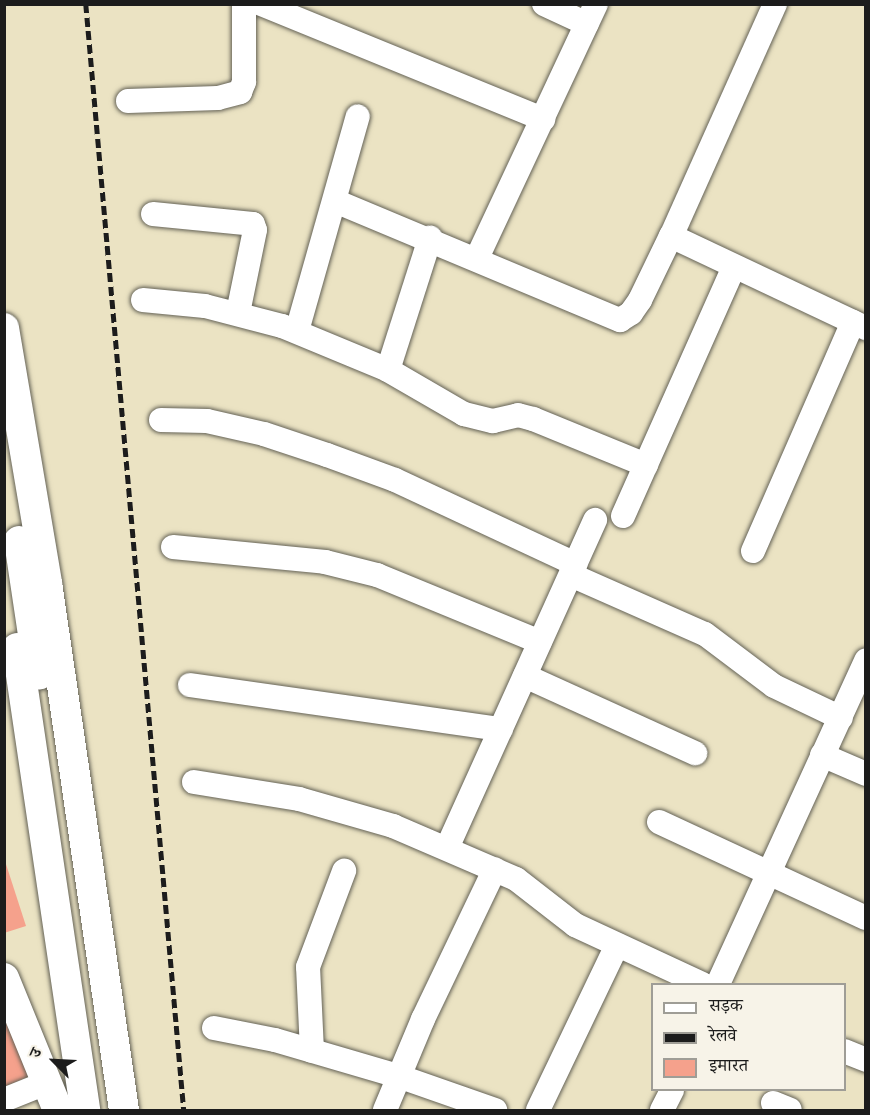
<!DOCTYPE html>
<html>
<head>
<meta charset="utf-8">
<style>
	body { margin:0 }
	#map { position:relative; width:870px; height:1115px; overflow:hidden; background:#ebe3c3; font-family:"Sorts Mill Goudy","Noto Serif Devanagari",serif }
	div>[style] { position:absolute }
	.building>* { inset:0; background:#f5a18c }
	.roads { filter:drop-shadow(0 0 2px #646256) drop-shadow(0 0 2px #646256) }
	.minor>* { height:24px; margin:-12px; padding:0 12px; transform-origin:12px; border-radius:12px; background:#fff }
	.tertiary>* { height:30px; margin:-15px; padding:0 15px; transform-origin:15px; border-radius:15px; background:#fff }
	.rail>* { height:4.5px; margin-top:-2.25px; transform-origin:0; background:repeating-linear-gradient(90deg,#1c1c1c 0 9px,transparent 0 13.5px) }
	span { translate:-50% -50%; white-space:nowrap; text-align:center; line-height:1.15; -webkit-text-stroke:4.5px #f7f3e8; paint-order:stroke }
	.frame { position:absolute; inset:0; border:6px solid #1c1c1c; pointer-events:none }
	.legend { position:absolute; left:651px; top:983px; width:195px; height:108px; box-sizing:border-box; background:#f7f3e8; border:2px solid #9f9d96; margin:0; padding:8px 10px; list-style:none; font-size:18px; color:#1c1c1c }
	.legend li { display:flex; align-items:center; gap:12px; height:30px }
	.legend b { width:30px; border:2px solid #9f9d96 }
	.north { position:absolute; left:24px; top:1031px; width:60px; height:60px; -webkit-text-stroke:4px #f7f3e8; paint-order:stroke; rotate:294deg; font-size:16px; font-weight:700; line-height:24px; text-align:center; color:#1c1c1c }
	.north::after { content:''; display:block; margin:auto; width:21px; height:27px; background:#1c1c1c; clip-path:polygon(50% 0,100% 100%,50% 72%,0 100%) }
</style>
</head>
<body>
<div id="map">
	<div class="building">
		<div style="clip-path:polygon(4px 858px,26px 926px,4px 933px)"></div>
		<div style="clip-path:polygon(4px 1011px,32px 1075px,4px 1087px)"></div>
	</div>
	<div class="roads">
		<div class="minor">
			<div style="left:261px;top:4px;width:305px;rotate:22.2deg"></div>
			<div style="left:544px;top:4px;width:47px;rotate:24.9deg"></div>
			<div style="left:775px;top:4px;width:254px;rotate:114.1deg"></div>
			<div style="left:671px;top:236px;width:216px;rotate:25.3deg"></div>
			<div style="left:128px;top:101px;width:90px;rotate:-1.9deg"></div>
			<div style="left:218px;top:98px;width:23px;rotate:-15deg"></div>
			<div style="left:240px;top:92px;width:11px;rotate:-68deg"></div>
			<div style="left:244px;top:82px;width:78px;rotate:-90deg"></div>
			<div style="left:335px;top:201px;width:309px;rotate:22.7deg"></div>
			<div style="left:620px;top:320px;width:13px;rotate:-32deg"></div>
			<div style="left:631px;top:313px;width:16px;rotate:-55deg"></div>
			<div style="left:640px;top:300px;width:71px;rotate:-64.2deg"></div>
			<div style="left:153px;top:214px;width:100px;rotate:5.7deg"></div>
			<div style="left:253px;top:224px;width:6px;rotate:72deg"></div>
			<div style="left:255px;top:230px;width:85px;rotate:101.6deg"></div>
			<div style="left:477px;top:258px;width:280px;rotate:-64.9deg"></div>
			<div style="left:143px;top:300px;width:62px;rotate:5.5deg"></div>
			<div style="left:205px;top:306px;width:80px;rotate:14.6deg"></div>
			<div style="left:282px;top:326px;width:115px;rotate:22.5deg"></div>
			<div style="left:388px;top:370px;width:88px;rotate:30.1deg"></div>
			<div style="left:464px;top:414px;width:30px;rotate:14deg"></div>
			<div style="left:493px;top:421px;width:26px;rotate:-13deg"></div>
			<div style="left:518px;top:415px;width:16px;rotate:15deg"></div>
			<div style="left:533px;top:419px;width:122px;rotate:22.2deg"></div>
			<div style="left:297px;top:331px;width:223px;rotate:-74.2deg"></div>
			<div style="left:388px;top:370px;width:139px;rotate:-72.3deg"></div>
			<div style="left:161px;top:420px;width:46px;rotate:1.2deg"></div>
			<div style="left:207px;top:421px;width:58px;rotate:12.8deg"></div>
			<div style="left:264px;top:434px;width:66px;rotate:18.4deg"></div>
			<div style="left:327px;top:455px;width:72px;rotate:20.2deg"></div>
			<div style="left:395px;top:480px;width:199px;rotate:25deg"></div>
			<div style="left:623px;top:516px;width:273px;rotate:-66deg"></div>
			<div style="left:173px;top:547px;width:153px;rotate:5.6deg"></div>
			<div style="left:325px;top:562px;width:54px;rotate:14deg"></div>
			<div style="left:377px;top:575px;width:176px;rotate:22.3deg"></div>
			<div style="left:753px;top:551px;width:250px;rotate:-66.4deg"></div>
			<div style="left:571px;top:575px;width:146px;rotate:23.8deg"></div>
			<div style="left:705px;top:634px;width:86px;rotate:37deg"></div>
			<div style="left:774px;top:686px;width:74px;rotate:25.5deg"></div>
			<div style="left:525px;top:676px;width:187px;rotate:24.4deg"></div>
			<div style="left:190px;top:685px;width:314px;rotate:8.1deg"></div>
			<div style="left:822px;top:755px;width:48px;rotate:23.4deg"></div>
			<div style="left:194px;top:782px;width:106px;rotate:9.2deg"></div>
			<div style="left:299px;top:799px;width:98px;rotate:16deg"></div>
			<div style="left:393px;top:826px;width:134px;rotate:23.3deg"></div>
			<div style="left:516px;top:879px;width:75px;rotate:37.9deg"></div>
			<div style="left:575px;top:925px;width:140px;rotate:24.9deg"></div>
			<div style="left:659px;top:822px;width:228px;rotate:24.9deg"></div>
			<div style="left:447px;top:848px;width:360px;rotate:-65.7deg"></div>
			<div style="left:718px;top:984px;width:356px;rotate:-65.4deg"></div>
			<div style="left:214px;top:1028px;width:62px;rotate:11.1deg"></div>
			<div style="left:275px;top:1040px;width:128px;rotate:16.3deg"></div>
			<div style="left:398px;top:1076px;width:103px;rotate:19.3deg"></div>
			<div style="left:312px;top:1051px;width:84px;rotate:-92.7deg"></div>
			<div style="left:308px;top:967px;width:103px;rotate:-69.4deg"></div>
			<div style="left:844px;top:1051px;width:24px;rotate:22deg"></div>
			<div style="left:4px;top:1100px;width:45px;rotate:-22deg"></div>
			<div style="left:773px;top:1103px;width:18px;rotate:22deg"></div>
			<div style="left:385px;top:1110px;width:99px;rotate:-67.3deg"></div>
			<div style="left:423px;top:1019px;width:166px;rotate:-64.4deg"></div>
			<div style="left:538px;top:1110px;width:183px;rotate:-64.4deg"></div>
			<div style="left:662px;top:1110px;width:22px;rotate:-63deg"></div>
		</div>
		<div class="tertiary">
			<div style="left:4px;top:328px;width:259px;rotate:80.4deg"></div>
			<div style="left:47px;top:583px;width:533px;rotate:81.69deg"></div>
			<div style="left:19px;top:541px;width:135px;rotate:81.5deg"></div>
			<div style="left:17px;top:648px;width:467px;rotate:81.6deg"></div>
			<div style="left:4px;top:978px;width:143px;rotate:67.8deg"></div>
		</div>
	</div>
	<div class="rail">
		<div style="left:86px;top:4px;width:1110px;rotate:84.94deg"></div>
	</div>
	<div class="frame"></div>
	<ul class="legend">
	<li><b style="height:8px;background:#fff"></b>सड़क</li>
	<li><b style="height:8px;background:#1c1c1c"></b>रेलवे</li>
	<li><b style="height:16px;background:#f5a18c"></b>इमारत</li>
	</ul>
	<div class="north">उ</div>
</div>
</body>
</html>
